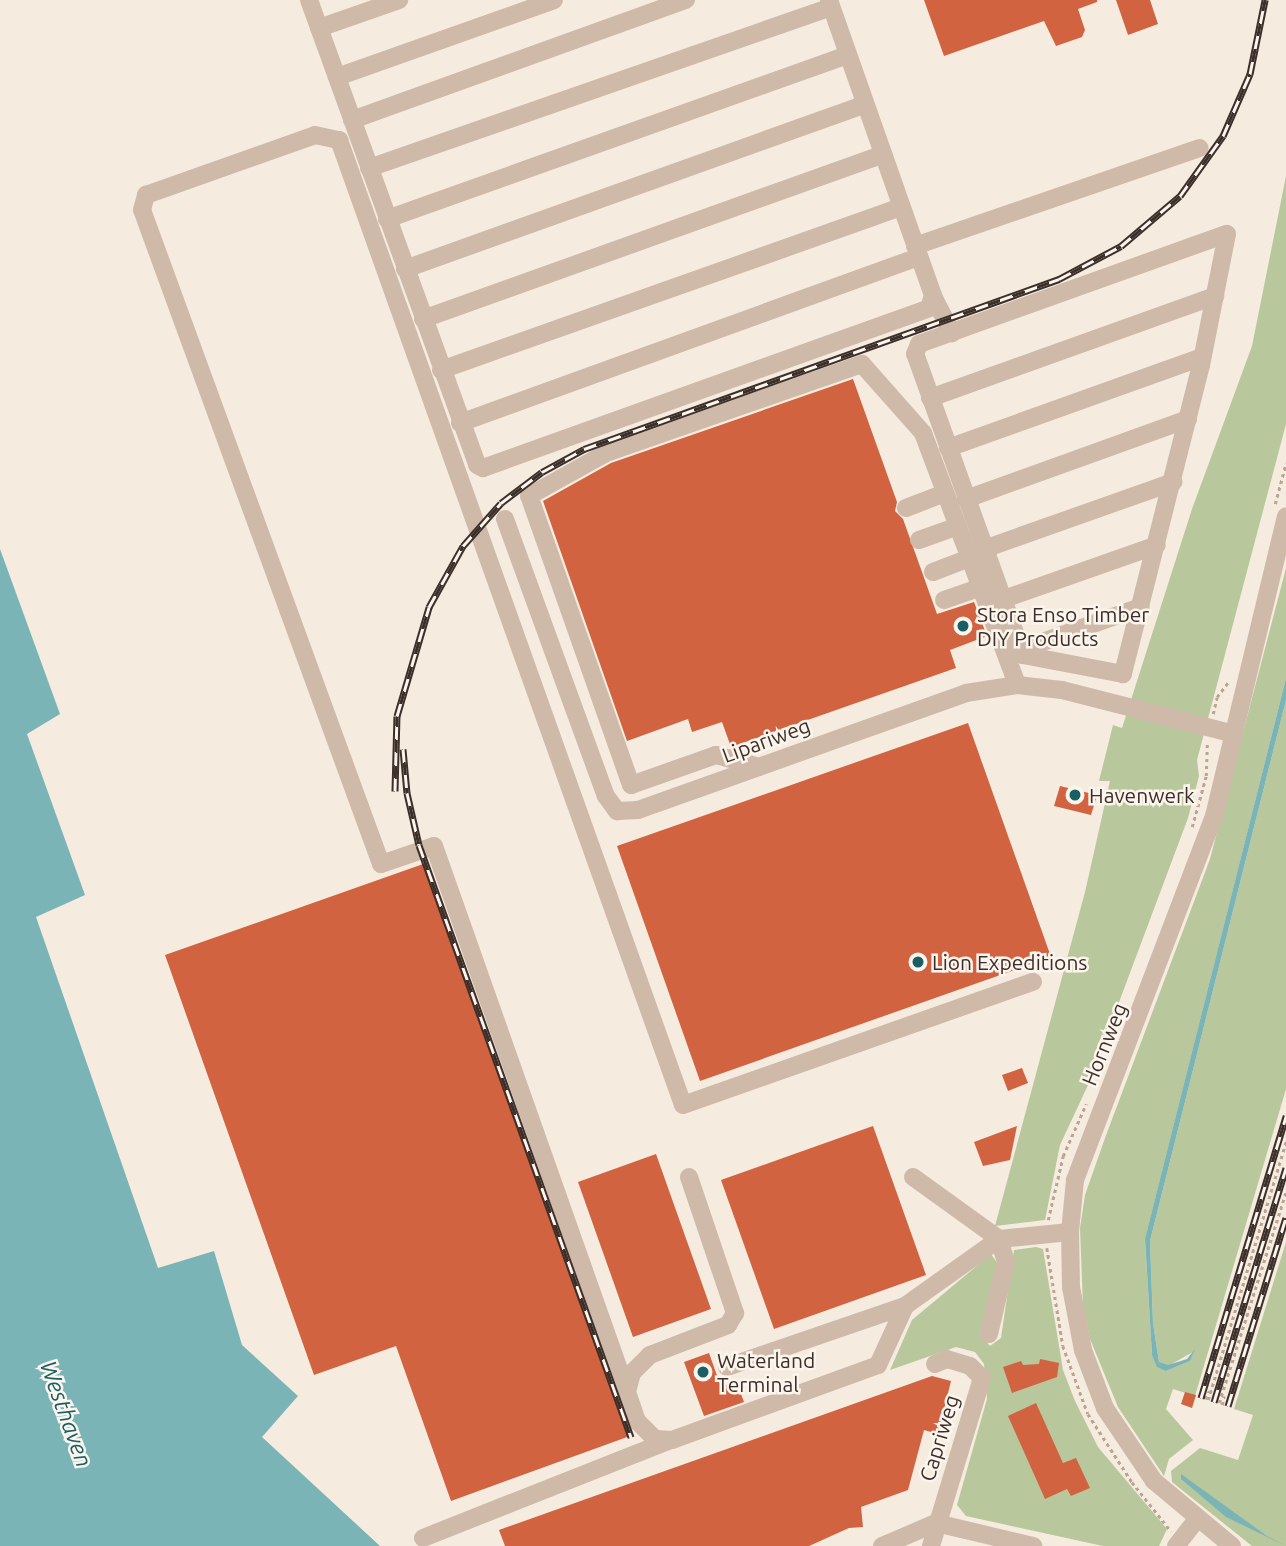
<!DOCTYPE html>
<html>
<head>
<meta charset="utf-8">
<style>
	body { margin:0 }
	#map { position:relative; width:1286px; height:1546px; overflow:hidden; background:#f5ebdf; font-family:Ubuntu,sans-serif }
	div>[style] { position:absolute }
	.green>* { inset:0; background:#b9c79d }
	.water>* { inset:0; background:#7bb4b6 }
	.building>* { inset:0; background:#d16341 }
	.path>* { height:2.5px; margin-top:-1.25px; transform-origin:0; background:repeating-linear-gradient(90deg,#bca493 0 3.5px,transparent 0 7px) }
	.minor>* { height:18px; margin:-9px; padding:0 9px; transform-origin:9px; border-radius:9px; background:#cfbaa9 }
	.rail>* { height:7px; margin-top:-3.5px; transform-origin:0; background:repeating-linear-gradient(90deg,#fcf5ed 0 13px,#3c2f2a 0 26px); box-sizing:border-box; border-block:2px solid #3c2f2a }
	.dots>* { width:19px; height:19px; translate:-50% -50%; box-sizing:border-box; border:4px solid #fcf5ed; border-radius:50% }
	span { translate:-50% -50%; white-space:nowrap; text-align:center; line-height:1.15; -webkit-text-stroke:5px #fcf5ed; paint-order:stroke }
	.poi-label { font-size:21px; color:#3c2f2a }
	.left { translate:0 -50%; text-align:left }
	.street-label { font-size:21px; color:#3c2f2a }
	.water-label { font-size:23px; color:#1a5f63; font-style:italic }
</style>
</head>
<body>
<div id="map">
	<div class="green">
		<div style="clip-path:polygon(1286px 176px,1286px 424px,1197px 760px,1199px 776px,1188px 818px,1088px 1085px,1060px 1145px,1045px 1220px,995px 1226px,1085px 892px,1110px 781px,1099px 781px,1113px 725px,1122px 728px,1192px 509px,1252px 346px)"></div>
		<div style="clip-path:polygon(1286px 568px,1286px 678px,1145px 1240px,1152px 1355px,1166px 1371px,1190px 1361px,1193px 1352px,1168px 1366px,1159px 1362px,1153px 1323px,1150px 1241px,1286px 700px,1286px 1089px,1195px 1396px,1173px 1389px,1166px 1409px,1193px 1440px,1169px 1459px,1164px 1476px,1118px 1407px,1090px 1339px,1083px 1307px,1080px 1228px,1085px 1195px,1105px 1138px,1210px 859px)"></div>
		<div style="clip-path:polygon(1286px 1242px,1286px 1546px,1252px 1546px,1172px 1482px,1171px 1471px,1200px 1448px,1238px 1460px,1253px 1415px,1234px 1409px)"></div>
		<div style="clip-path:polygon(1036px 1247px,1043px 1249px,1063px 1370px,1075px 1401px,1098px 1447px,1167px 1529px,1159px 1546px,1103px 1546px,966px 1516px,957px 1505px,987px 1399px,984px 1364px,975px 1352px,956px 1347px,890px 1370px,912px 1320px,991px 1254px,998px 1264px,980px 1334px,990px 1346px,1001px 1338px,1014px 1250px)"></div>
	</div>
	<div class="water">
		<div style="clip-path:polygon(0 549px,60px 714px,27px 734px,85px 895px,36px 917px,158px 1268px,214px 1251px,242px 1345px,298px 1396px,262px 1437px,380px 1546px,0 1546px)"></div>
		<div style="clip-path:polygon(1286px 678px,1286px 700px,1150px 1241px,1153px 1323px,1159px 1362px,1168px 1365px,1187px 1359px,1195px 1349px,1190px 1361px,1166px 1371px,1157px 1367px,1152px 1355px,1145px 1239px)"></div>
		<div style="clip-path:polygon(1181px 1474px,1267px 1536px,1286px 1546px,1226px 1517px,1181px 1479px)"></div>
	</div>
	<div class="building">
		<div style="clip-path:polygon(924px 0,1097px 0,1097px 2px,1078px 9px,1085px 30px,1082px 37px,1056px 46px,1044px 21px,944px 56px)"></div>
		<div style="clip-path:polygon(1116px 0,1150px 0,1158px 24px,1128px 35px)"></div>
		<div style="clip-path:polygon(853px 379px,897px 502px,895px 511px,903px 519px,937px 614px,974px 602px,987px 636px,950px 650px,956px 668px,731px 747px,722px 722px,692px 732px,688px 719px,627px 741px,543px 501px,611px 463px)"></div>
		<div style="clip-path:polygon(968px 723px,1051px 957px,700px 1081px,617px 846px)"></div>
		<div style="clip-path:polygon(1060px 786px,1097px 795px,1091px 815px,1054px 806px)"></div>
		<div style="clip-path:polygon(426px 863px,630px 1436px,451px 1501px,396px 1346px,314px 1375px,165px 955px)"></div>
		<div style="clip-path:polygon(1022px 1068px,1028px 1083px,1008px 1091px,1002px 1075px)"></div>
		<div style="clip-path:polygon(873px 1126px,926px 1275px,774px 1329px,721px 1180px)"></div>
		<div style="clip-path:polygon(1017px 1126px,1010px 1160px,983px 1166px,974px 1142px)"></div>
		<div style="clip-path:polygon(656px 1154px,711px 1309px,633px 1337px,578px 1182px)"></div>
		<div style="clip-path:polygon(709px 1353px,721px 1387px,736px 1381px,744px 1402px,704px 1416px,684px 1362px)"></div>
		<div style="clip-path:polygon(1040px 1359px,1059px 1363px,1057px 1377px,1012px 1393px,1003px 1367px,1021px 1361px,1023px 1365px,1039px 1364px)"></div>
		<div style="clip-path:polygon(932px 1376px,951px 1381px,938px 1434px,924px 1430px,908px 1490px,861px 1507px,863px 1527px,849px 1528px,809px 1546px,505px 1546px,499px 1530px)"></div>
		<div style="clip-path:polygon(1185px 1392px,1196px 1395px,1192px 1408px,1181px 1404px)"></div>
		<div style="clip-path:polygon(1036px 1403px,1063px 1463px,1076px 1458px,1090px 1488px,1071px 1496px,1067px 1489px,1045px 1499px,1008px 1416px)"></div>
	</div>
	<div class="path">
		<div style="left:1275px;top:504px;width:42px;rotate:-75deg"></div>
		<div style="left:1213px;top:714px;width:17px;rotate:-77deg"></div>
		<div style="left:1217px;top:697px;width:21px;rotate:-53deg"></div>
		<div style="left:1192px;top:827px;width:53px;rotate:-74.6deg"></div>
		<div style="left:1206px;top:776px;width:35px;rotate:-88deg"></div>
		<div style="left:1048px;top:1220px;width:66px;rotate:-76.8deg"></div>
		<div style="left:1063px;top:1156px;width:57px;rotate:-66.1deg"></div>
		<div style="left:1047px;top:1248px;width:99px;rotate:80.7deg"></div>
		<div style="left:1063px;top:1346px;width:72px;rotate:69.8deg"></div>
		<div style="left:1088px;top:1414px;width:81px;rotate:57.1deg"></div>
		<div style="left:1132px;top:1482px;width:63px;rotate:51.5deg"></div>
		<div style="left:1205px;top:1399px;width:9px;rotate:-63deg"></div>
		<div style="left:1208px;top:1400px;width:270px;rotate:-73.2deg"></div>
		<div style="left:1219px;top:1403px;width:221px;rotate:-72.4deg"></div>
		<div style="left:1222px;top:1405px;width:9px;rotate:-77deg"></div>
	</div>
	<div class="minor">
		<div style="left:309px;top:0;width:494px;rotate:70.1deg"></div>
		<div style="left:477px;top:465px;width:7px;rotate:27deg"></div>
		<div style="left:483px;top:468px;width:474px;rotate:-19.7deg"></div>
		<div style="left:929px;top:308px;width:13px;rotate:-72deg"></div>
		<div style="left:829px;top:0;width:314px;rotate:70.6deg"></div>
		<div style="left:933px;top:296px;width:42px;rotate:62.8deg"></div>
		<div style="left:319px;top:28px;width:85px;rotate:-19.3deg"></div>
		<div style="left:337px;top:77px;width:230px;rotate:-19.5deg"></div>
		<div style="left:352px;top:120px;width:355px;rotate:-19.8deg"></div>
		<div style="left:369px;top:168px;width:489px;rotate:-19.2deg"></div>
		<div style="left:387px;top:219px;width:489px;rotate:-19.6deg"></div>
		<div style="left:1227px;top:234px;width:134px;rotate:101.2deg"></div>
		<div style="left:1201px;top:365px;width:319px;rotate:104.2deg"></div>
		<div style="left:1123px;top:674px;width:102px;rotate:-169.2deg"></div>
		<div style="left:1023px;top:655px;width:320px;rotate:-109.7deg"></div>
		<div style="left:915px;top:354px;width:11px;rotate:-68deg"></div>
		<div style="left:919px;top:344px;width:327px;rotate:-19.7deg"></div>
		<div style="left:915px;top:246px;width:301px;rotate:-19deg"></div>
		<div style="left:405px;top:269px;width:489px;rotate:-19.7deg"></div>
		<div style="left:423px;top:319px;width:489px;rotate:-19.7deg"></div>
		<div style="left:441px;top:370px;width:488px;rotate:-19.5deg"></div>
		<div style="left:930px;top:398px;width:303px;rotate:-19.7deg"></div>
		<div style="left:460px;top:423px;width:488px;rotate:-19.9deg"></div>
		<div style="left:948px;top:448px;width:270px;rotate:-19.7deg"></div>
		<div style="left:966px;top:499px;width:236px;rotate:-19.8deg"></div>
		<div style="left:906px;top:508px;width:42px;rotate:-21deg"></div>
		<div style="left:505px;top:519px;width:295px;rotate:70deg"></div>
		<div style="left:606px;top:796px;width:19px;rotate:54deg"></div>
		<div style="left:617px;top:811px;width:21px;rotate:-3deg"></div>
		<div style="left:638px;top:810px;width:348px;rotate:-19.6deg"></div>
		<div style="left:966px;top:693px;width:52px;rotate:-8.9deg"></div>
		<div style="left:1017px;top:685px;width:45px;rotate:6.3deg"></div>
		<div style="left:1062px;top:690px;width:178px;rotate:14.3deg"></div>
		<div style="left:919px;top:540px;width:41px;rotate:-19.7deg"></div>
		<div style="left:984px;top:549px;width:201px;rotate:-19.5deg"></div>
		<div style="left:933px;top:572px;width:40px;rotate:-21deg"></div>
		<div style="left:944px;top:600px;width:39px;rotate:-19deg"></div>
		<div style="left:1001px;top:600px;width:165px;rotate:-19.4deg"></div>
		<div style="left:1020px;top:650px;width:128px;rotate:-19.6deg"></div>
		<div style="left:759px;top:767px;width:45px;rotate:-164.4deg"></div>
		<div style="left:716px;top:755px;width:90px;rotate:160.6deg"></div>
		<div style="left:631px;top:785px;width:306px;rotate:-109.4deg"></div>
		<div style="left:529px;top:496px;width:88px;rotate:-29.2deg"></div>
		<div style="left:606px;top:453px;width:271px;rotate:-19.2deg"></div>
		<div style="left:862px;top:364px;width:92px;rotate:48.5deg"></div>
		<div style="left:923px;top:433px;width:269px;rotate:69.5deg"></div>
		<div style="left:689px;top:1177px;width:144px;rotate:71.3deg"></div>
		<div style="left:735px;top:1313px;width:14px;rotate:120deg"></div>
		<div style="left:728px;top:1325px;width:84px;rotate:159deg"></div>
		<div style="left:650px;top:1355px;width:25px;rotate:135deg"></div>
		<div style="left:632px;top:1373px;width:20px;rotate:105deg"></div>
		<div style="left:627px;top:1392px;width:31px;rotate:71deg"></div>
		<div style="left:637px;top:1421px;width:25px;rotate:45deg"></div>
		<div style="left:655px;top:1439px;width:17px;rotate:3deg"></div>
		<div style="left:672px;top:1440px;width:219px;rotate:-20deg"></div>
		<div style="left:878px;top:1365px;width:65px;rotate:-65.4deg"></div>
		<div style="left:989px;top:1334px;width:74px;rotate:-76.7deg"></div>
		<div style="left:1006px;top:1262px;width:24px;rotate:-107deg"></div>
		<div style="left:999px;top:1239px;width:71px;rotate:-5.6deg"></div>
		<div style="left:727px;top:1367px;width:188px;rotate:-18.9deg"></div>
		<div style="left:905px;top:1306px;width:115px;rotate:-35.5deg"></div>
		<div style="left:999px;top:1239px;width:106px;rotate:-144.2deg"></div>
		<div style="left:627px;top:1392px;width:579px;rotate:-109.47deg"></div>
		<div style="left:434px;top:846px;width:56px;rotate:161.2deg"></div>
		<div style="left:381px;top:864px;width:696px;rotate:-110.07deg"></div>
		<div style="left:142px;top:210px;width:16px;rotate:-75deg"></div>
		<div style="left:146px;top:195px;width:179px;rotate:-19.5deg"></div>
		<div style="left:315px;top:135px;width:25px;rotate:12deg"></div>
		<div style="left:339px;top:140px;width:1024px;rotate:70.38deg"></div>
		<div style="left:683px;top:1105px;width:371px;rotate:-19.4deg"></div>
		<div style="left:936px;top:1523px;width:100px;rotate:13.3deg"></div>
		<div style="left:423px;top:1538px;width:264px;rotate:-21.6deg"></div>
		<div style="left:882px;top:1546px;width:59px;rotate:-23.1deg"></div>
		<div style="left:931px;top:1546px;width:176px;rotate:-73.1deg"></div>
		<div style="left:982px;top:1378px;width:17px;rotate:-135deg"></div>
		<div style="left:970px;top:1366px;width:24px;rotate:-163deg"></div>
		<div style="left:947px;top:1359px;width:13px;rotate:157deg"></div>
		<div style="left:1176px;top:1546px;width:33px;rotate:-52deg"></div>
		<div style="left:1232px;top:1546px;width:102px;rotate:-140.2deg"></div>
		<div style="left:1154px;top:1481px;width:88px;rotate:-123.9deg"></div>
		<div style="left:1105px;top:1408px;width:62px;rotate:-110.8deg"></div>
		<div style="left:1083px;top:1350px;width:64px;rotate:-100.8deg"></div>
		<div style="left:1071px;top:1287px;width:55px;rotate:-91deg"></div>
		<div style="left:1070px;top:1232px;width:52px;rotate:-84.5deg"></div>
		<div style="left:1075px;top:1180px;width:390px;rotate:-69.1deg"></div>
		<div style="left:1214px;top:816px;width:308px;rotate:-76.5deg"></div>
	</div>
	<div class="rail">
		<div style="left:403px;top:749px;width:44px;rotate:84.8deg"></div>
		<div style="left:407px;top:793px;width:53px;rotate:77deg"></div>
		<div style="left:419px;top:845px;width:629px;rotate:70.3deg"></div>
		<div style="left:395px;top:791px;width:75px;rotate:-88.5deg"></div>
		<div style="left:397px;top:716px;width:114px;rotate:-73.6deg"></div>
		<div style="left:429px;top:607px;width:70px;rotate:-60.9deg"></div>
		<div style="left:463px;top:546px;width:57px;rotate:-48.5deg"></div>
		<div style="left:501px;top:503px;width:51px;rotate:-37.1deg"></div>
		<div style="left:542px;top:472px;width:48px;rotate:-28.7deg"></div>
		<div style="left:584px;top:449px;width:505px;rotate:-19.69deg"></div>
		<div style="left:1059px;top:279px;width:70px;rotate:-28deg"></div>
		<div style="left:1121px;top:246px;width:77px;rotate:-40.3deg"></div>
		<div style="left:1180px;top:196px;width:74px;rotate:-54.4deg"></div>
		<div style="left:1223px;top:136px;width:68px;rotate:-66.5deg"></div>
		<div style="left:1250px;top:74px;width:76px;rotate:-78.5deg"></div>
		<div style="left:1201px;top:1398px;width:295px;rotate:-73.2deg"></div>
		<div style="left:1214px;top:1402px;width:245px;rotate:-72.9deg"></div>
		<div style="left:1228px;top:1406px;width:197px;rotate:-72.9deg"></div>
	</div>
	<div class="dots">
		<div style="left:963px;top:626px;background:#1a5f63"></div>
		<div style="left:1075px;top:795px;background:#1a5f63"></div>
		<div style="left:918px;top:962px;background:#1a5f63"></div>
		<div style="left:703px;top:1372px;background:#1a5f63"></div>
	</div>
	<div class="poi-label">
		<span class="left" style="left:977px;top:626px">Stora Enso Timber<br>DIY Products</span>
		<span class="left" style="left:1089px;top:795px">Havenwerk</span>
		<span class="left" style="left:932px;top:962px">Lion Expeditions</span>
		<span class="left" style="left:717px;top:1372px">Waterland<br>Terminal</span>
	</div>
	<div class="street-label">
		<span style="left:766px;top:740px;rotate:-20deg">Lipariweg</span>
		<span style="left:1104px;top:1044px;rotate:-68deg">Hornweg</span>
		<span style="left:939px;top:1438px;rotate:-73deg">Capriweg</span>
	</div>
	<div class="water-label">
		<span style="left:66px;top:1414px;rotate:70deg">Westhaven</span>
	</div>
</div>
</body>
</html>
